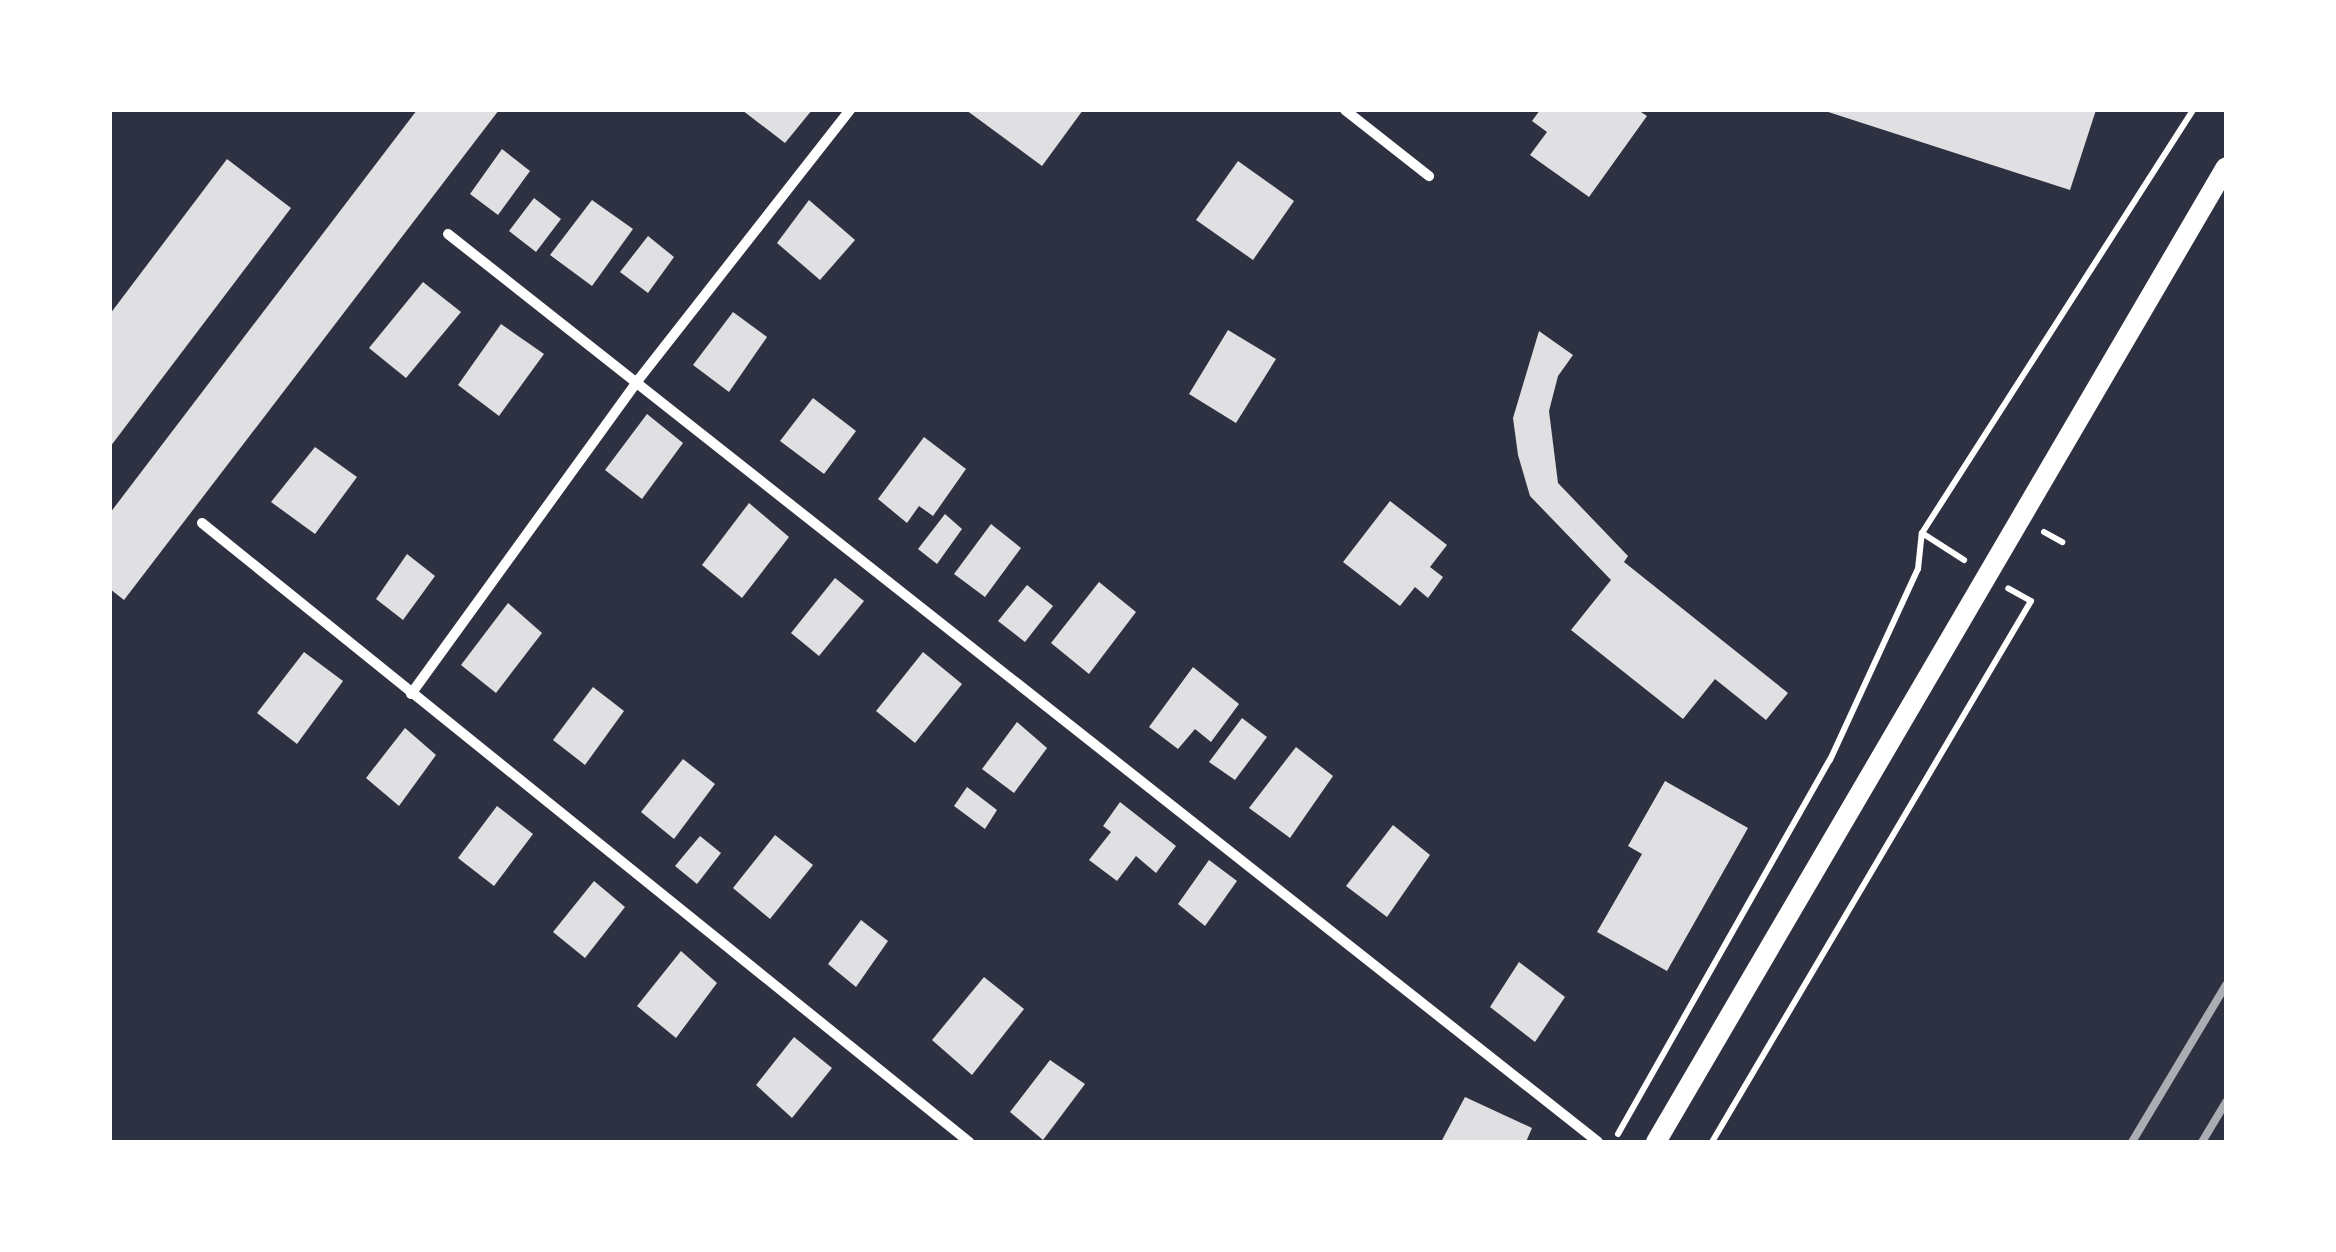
<!DOCTYPE html>
<html>
<head>
<meta charset="utf-8">
<style>
	body { margin:0 }
	#map { position:relative; width:2336px; height:1252px; overflow:hidden; background:#2d3142; font-family:Overpass,sans-serif }
	div>[style] { position:absolute }
	.building>* { inset:0; background:#e0e0e3 }
	.path>* { height:6px; margin:-3px; padding:0 3px; transform-origin:3px; border-radius:3px; background:#fff }
	.minor>* { height:10px; margin:-5px; padding:0 5px; transform-origin:5px; border-radius:5px; background:#fff }
	.secondary>* { height:20px; margin:-10px; padding:0 10px; transform-origin:10px; border-radius:10px; background:#fff }
	.rail>* { height:8px; margin:-4px; padding:0 4px; transform-origin:4px; border-radius:4px; background:#abadb3 }
	span { translate:-50% -50%; white-space:nowrap; text-align:center; line-height:1.15; -webkit-text-stroke:8px #fff; paint-order:stroke }
	.frame { position:absolute; inset:0; border:112px solid #fff; pointer-events:none }
</style>
</head>
<body>
<div id="map">
	<div class="building">
		<div style="clip-path:polygon(417px 110px,499px 110px,124px 600px,110px 589px,110px 513px)"></div>
		<div style="clip-path:polygon(742px 110px,812px 110px,785px 143px)"></div>
		<div style="clip-path:polygon(966px 110px,1083px 110px,1042px 166px)"></div>
		<div style="clip-path:polygon(1540px 110px,1638px 110px,1647px 116px,1589px 197px,1530px 155px,1547px 132px,1532px 121px)"></div>
		<div style="clip-path:polygon(1822px 110px,2096px 110px,2070px 190px)"></div>
		<div style="clip-path:polygon(502px 149px,530px 171px,498px 215px,470px 194px)"></div>
		<div style="clip-path:polygon(227px 159px,291px 208px,110px 447px,110px 314px)"></div>
		<div style="clip-path:polygon(1238px 161px,1294px 201px,1253px 260px,1196px 220px)"></div>
		<div style="clip-path:polygon(534px 198px,561px 219px,536px 252px,509px 231px)"></div>
		<div style="clip-path:polygon(592px 200px,633px 229px,592px 286px,550px 255px)"></div>
		<div style="clip-path:polygon(809px 200px,855px 240px,820px 280px,777px 243px)"></div>
		<div style="clip-path:polygon(648px 236px,674px 257px,648px 293px,620px 272px)"></div>
		<div style="clip-path:polygon(423px 282px,461px 312px,406px 378px,369px 348px)"></div>
		<div style="clip-path:polygon(733px 312px,767px 337px,729px 392px,693px 365px)"></div>
		<div style="clip-path:polygon(501px 324px,544px 354px,499px 416px,458px 385px)"></div>
		<div style="clip-path:polygon(1228px 330px,1276px 359px,1236px 423px,1189px 394px)"></div>
		<div style="clip-path:polygon(1539px 331px,1573px 355px,1558px 376px,1549px 411px,1558px 483px,1628px 556px,1624px 562px,1788px 693px,1766px 720px,1715px 679px,1683px 719px,1571px 630px,1611px 580px,1530px 496px,1518px 455px,1513px 418px)"></div>
		<div style="clip-path:polygon(813px 398px,856px 431px,824px 474px,780px 441px)"></div>
		<div style="clip-path:polygon(647px 414px,683px 443px,642px 499px,605px 470px)"></div>
		<div style="clip-path:polygon(924px 437px,966px 469px,933px 516px,919px 506px,907px 523px,878px 499px)"></div>
		<div style="clip-path:polygon(315px 447px,357px 477px,315px 534px,271px 502px)"></div>
		<div style="clip-path:polygon(1390px 501px,1447px 545px,1430px 567px,1443px 577px,1428px 598px,1415px 587px,1400px 606px,1343px 562px)"></div>
		<div style="clip-path:polygon(749px 503px,789px 537px,742px 598px,702px 565px)"></div>
		<div style="clip-path:polygon(945px 514px,962px 529px,937px 564px,918px 549px)"></div>
		<div style="clip-path:polygon(991px 524px,1021px 548px,985px 597px,954px 574px)"></div>
		<div style="clip-path:polygon(407px 554px,435px 576px,403px 620px,376px 599px)"></div>
		<div style="clip-path:polygon(835px 578px,864px 601px,819px 656px,791px 633px)"></div>
		<div style="clip-path:polygon(1099px 582px,1136px 612px,1089px 674px,1051px 643px)"></div>
		<div style="clip-path:polygon(1027px 585px,1053px 606px,1025px 642px,998px 621px)"></div>
		<div style="clip-path:polygon(508px 603px,542px 633px,496px 693px,461px 665px)"></div>
		<div style="clip-path:polygon(304px 652px,343px 681px,297px 744px,257px 713px)"></div>
		<div style="clip-path:polygon(923px 652px,962px 684px,915px 743px,876px 711px)"></div>
		<div style="clip-path:polygon(1193px 667px,1239px 704px,1211px 742px,1195px 729px,1178px 749px,1149px 727px)"></div>
		<div style="clip-path:polygon(593px 687px,624px 711px,585px 765px,553px 740px)"></div>
		<div style="clip-path:polygon(1242px 718px,1267px 737px,1235px 780px,1209px 762px)"></div>
		<div style="clip-path:polygon(1017px 722px,1047px 748px,1014px 793px,982px 769px)"></div>
		<div style="clip-path:polygon(405px 728px,436px 755px,399px 806px,366px 778px)"></div>
		<div style="clip-path:polygon(1296px 747px,1333px 776px,1290px 838px,1249px 808px)"></div>
		<div style="clip-path:polygon(683px 759px,715px 784px,674px 839px,641px 812px)"></div>
		<div style="clip-path:polygon(1665px 781px,1748px 828px,1667px 971px,1597px 932px,1642px 854px,1628px 846px)"></div>
		<div style="clip-path:polygon(967px 787px,997px 810px,985px 829px,954px 806px)"></div>
		<div style="clip-path:polygon(1120px 802px,1176px 846px,1156px 873px,1136px 856px,1117px 881px,1089px 860px,1111px 832px,1103px 826px)"></div>
		<div style="clip-path:polygon(497px 806px,533px 834px,494px 886px,458px 858px)"></div>
		<div style="clip-path:polygon(1393px 825px,1430px 855px,1387px 917px,1346px 886px)"></div>
		<div style="clip-path:polygon(775px 835px,813px 865px,770px 919px,733px 888px)"></div>
		<div style="clip-path:polygon(700px 836px,721px 853px,697px 884px,675px 866px)"></div>
		<div style="clip-path:polygon(1209px 860px,1237px 881px,1205px 926px,1178px 904px)"></div>
		<div style="clip-path:polygon(594px 881px,625px 907px,585px 958px,553px 932px)"></div>
		<div style="clip-path:polygon(861px 920px,888px 941px,856px 987px,828px 964px)"></div>
		<div style="clip-path:polygon(681px 951px,717px 983px,676px 1038px,637px 1006px)"></div>
		<div style="clip-path:polygon(1519px 962px,1565px 997px,1535px 1042px,1490px 1007px)"></div>
		<div style="clip-path:polygon(984px 977px,1024px 1009px,972px 1075px,932px 1040px)"></div>
		<div style="clip-path:polygon(794px 1037px,832px 1068px,792px 1118px,756px 1085px)"></div>
		<div style="clip-path:polygon(1050px 1060px,1085px 1084px,1043px 1140px,1010px 1112px)"></div>
		<div style="clip-path:polygon(1465px 1097px,1532px 1128px,1526px 1142px,1441px 1142px)"></div>
	</div>
	<div class="path">
		<div style="left:2044px;top:532px;width:21px;rotate:29deg"></div>
		<div style="left:1922px;top:533px;width:50px;rotate:32.7deg"></div>
		<div style="left:1618px;top:1134px;width:430px;rotate:-60.5deg"></div>
		<div style="left:1830px;top:760px;width:210px;rotate:-65.3deg"></div>
		<div style="left:1918px;top:569px;width:36px;rotate:-84deg"></div>
		<div style="left:1922px;top:533px;width:502px;rotate:-57.35deg"></div>
		<div style="left:1712px;top:1142px;width:628px;rotate:-59.47deg"></div>
		<div style="left:2031px;top:601px;width:26px;rotate:-151deg"></div>
	</div>
	<div class="minor">
		<div style="left:1345px;top:110px;width:107px;rotate:38.2deg"></div>
		<div style="left:448px;top:234px;width:1465px;rotate:38.29deg"></div>
		<div style="left:202px;top:523px;width:986px;rotate:38.9deg"></div>
		<div style="left:411px;top:694px;width:389px;rotate:-54.1deg"></div>
		<div style="left:639px;top:379px;width:342px;rotate:-51.9deg"></div>
	</div>
	<div class="secondary">
		<div style="left:1656px;top:1142px;width:1129px;rotate:-59.69deg"></div>
	</div>
	<div class="rail">
		<div style="left:2132px;top:1142px;width:183px;rotate:-59.1deg"></div>
		<div style="left:2202px;top:1142px;width:47px;rotate:-59deg"></div>
	</div>
	<div class="frame"></div>
</div>
</body>
</html>
